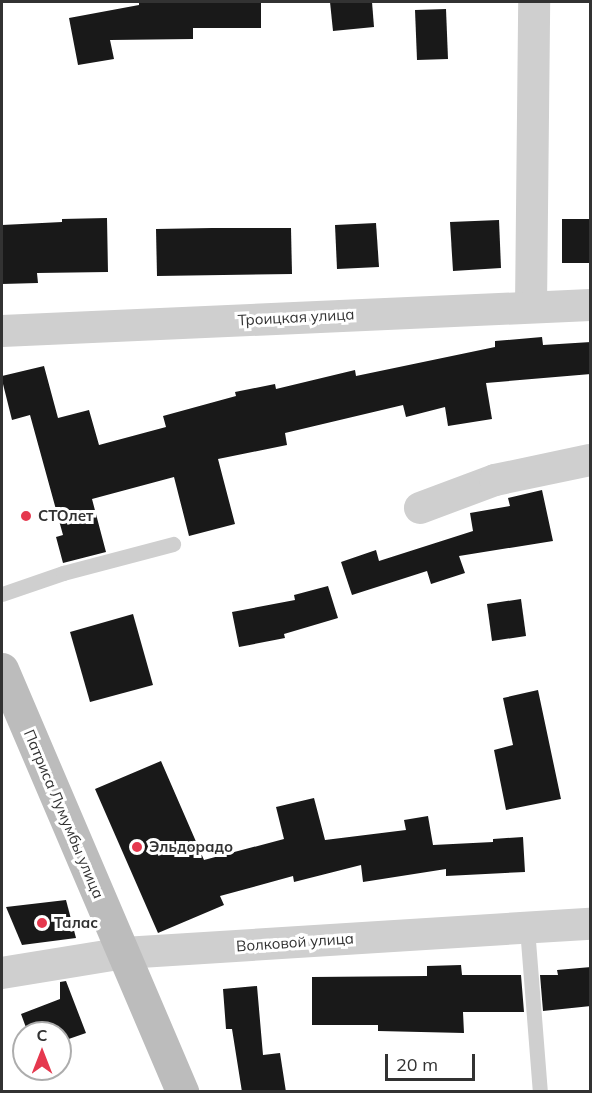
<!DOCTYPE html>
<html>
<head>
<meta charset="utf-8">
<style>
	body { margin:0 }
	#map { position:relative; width:592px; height:1093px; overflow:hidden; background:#fff; font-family:Mulish,sans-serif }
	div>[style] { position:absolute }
	.building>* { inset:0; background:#191919 }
	.lane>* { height:15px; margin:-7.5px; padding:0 7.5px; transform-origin:7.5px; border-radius:7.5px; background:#cfcfcf }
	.street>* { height:32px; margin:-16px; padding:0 16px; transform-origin:16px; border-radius:16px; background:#cfcfcf }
	.secondary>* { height:33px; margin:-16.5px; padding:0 16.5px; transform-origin:16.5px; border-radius:16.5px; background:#bcbcbc }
	.dots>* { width:16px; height:16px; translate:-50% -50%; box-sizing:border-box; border:3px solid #fff; border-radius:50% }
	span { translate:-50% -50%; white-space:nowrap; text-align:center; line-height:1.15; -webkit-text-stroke:6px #fff; paint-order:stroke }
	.street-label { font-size:15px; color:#323232 }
	.poi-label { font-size:15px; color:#323232; font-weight:700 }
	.left { translate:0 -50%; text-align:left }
	.frame { position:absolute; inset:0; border:3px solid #323232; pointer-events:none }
	.north { position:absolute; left:12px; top:1021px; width:60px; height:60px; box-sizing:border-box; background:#fff; border:2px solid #adadad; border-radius:50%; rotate:0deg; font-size:16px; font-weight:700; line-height:24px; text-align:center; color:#323232 }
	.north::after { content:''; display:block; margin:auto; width:21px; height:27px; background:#e5384e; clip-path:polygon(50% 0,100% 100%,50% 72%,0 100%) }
	.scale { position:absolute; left:385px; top:1054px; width:90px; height:27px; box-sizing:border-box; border:3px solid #323232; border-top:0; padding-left:8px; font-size:18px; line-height:21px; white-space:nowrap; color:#323232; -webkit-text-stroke:4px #fff; paint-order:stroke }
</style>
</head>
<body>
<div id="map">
	<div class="building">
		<div style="clip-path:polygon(139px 2px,261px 2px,261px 28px,193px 28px,193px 39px,110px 40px,114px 59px,78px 65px,69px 18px,139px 5px)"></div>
		<div style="clip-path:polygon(330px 2px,372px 2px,374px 27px,333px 31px)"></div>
		<div style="clip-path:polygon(446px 9px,448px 59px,417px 60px,415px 10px)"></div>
		<div style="clip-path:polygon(107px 218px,108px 272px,37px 273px,38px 283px,2px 284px,2px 225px,62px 222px,62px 219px)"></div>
		<div style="clip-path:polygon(562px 219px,591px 219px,591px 263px,562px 263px)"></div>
		<div style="clip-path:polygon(499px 220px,501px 268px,453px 271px,450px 222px)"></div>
		<div style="clip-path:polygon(376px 223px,379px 267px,337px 269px,335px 225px)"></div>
		<div style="clip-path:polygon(212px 228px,291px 228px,292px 274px,157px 276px,156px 229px)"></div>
		<div style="clip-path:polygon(542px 337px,543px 345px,591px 342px,591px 374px,486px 383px,492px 419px,448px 426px,445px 407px,406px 417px,403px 405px,285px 433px,287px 445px,218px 459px,235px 524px,189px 536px,174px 477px,92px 499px,106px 552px,63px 563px,56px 537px,63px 535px,30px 415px,12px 420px,2px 380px,2px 376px,44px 366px,58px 418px,89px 410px,99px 445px,166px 427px,163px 416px,236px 396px,235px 392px,275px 384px,276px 389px,355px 370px,356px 376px,495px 347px,495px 341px)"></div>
		<div style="clip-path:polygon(542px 490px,553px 541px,459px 556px,465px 573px,431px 584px,427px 571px,352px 595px,341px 562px,376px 550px,379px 561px,473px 531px,470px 513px,510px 506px,508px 498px)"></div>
		<div style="clip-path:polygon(328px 586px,338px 618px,284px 634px,285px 638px,239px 647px,232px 612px,295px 600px,294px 595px)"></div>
		<div style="clip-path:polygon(521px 599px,526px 636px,492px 641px,487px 604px)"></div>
		<div style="clip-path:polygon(133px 614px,153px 685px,90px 702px,70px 632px)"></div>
		<div style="clip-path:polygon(538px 690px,561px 799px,506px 810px,494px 750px,513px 745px,503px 698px)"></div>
		<div style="clip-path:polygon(161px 761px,204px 860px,284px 839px,276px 807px,314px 798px,325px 840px,406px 830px,404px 820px,428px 816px,433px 845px,493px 842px,493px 839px,523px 837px,525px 872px,446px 876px,446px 869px,363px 882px,361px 865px,294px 882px,293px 876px,220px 896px,224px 905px,158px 933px,95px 789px)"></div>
		<div style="clip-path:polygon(66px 900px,76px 938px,22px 945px,6px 907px)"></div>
		<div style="clip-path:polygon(461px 965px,462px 975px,521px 975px,524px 1012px,463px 1012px,464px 1033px,378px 1031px,378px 1025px,312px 1025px,312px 977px,427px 976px,427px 966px)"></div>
		<div style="clip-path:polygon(591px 967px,591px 1006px,543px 1011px,540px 975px,558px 975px,557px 970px)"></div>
		<div style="clip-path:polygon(66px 981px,86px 1033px,60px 1042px,60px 1033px,28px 1033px,21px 1014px,60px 999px,60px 982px)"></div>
		<div style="clip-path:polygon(257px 986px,263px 1055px,280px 1053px,286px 1092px,242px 1092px,232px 1029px,226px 1029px,223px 989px)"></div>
	</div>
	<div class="lane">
		<div style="left:2px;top:594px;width:65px;rotate:-19deg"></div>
		<div style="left:63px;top:573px;width:114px;rotate:-14.8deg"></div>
		<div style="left:527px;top:928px;width:165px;rotate:85.5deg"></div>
	</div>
	<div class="street">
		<div style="left:531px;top:307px;width:305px;rotate:-89.4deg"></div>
		<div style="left:2px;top:331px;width:589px;rotate:-2.53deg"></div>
		<div style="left:420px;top:508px;width:80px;rotate:-20.5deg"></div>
		<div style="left:495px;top:480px;width:97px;rotate:-11.9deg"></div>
		<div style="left:2px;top:973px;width:124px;rotate:-9.3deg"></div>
		<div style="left:124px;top:953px;width:467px;rotate:-3.6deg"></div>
	</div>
	<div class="secondary">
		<div style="left:2px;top:669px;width:460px;rotate:66.9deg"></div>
	</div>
	<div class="dots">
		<div style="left:26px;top:516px;background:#e5384e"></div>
		<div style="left:137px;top:847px;background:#e5384e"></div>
		<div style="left:42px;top:923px;background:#e5384e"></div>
	</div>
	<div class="street-label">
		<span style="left:296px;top:317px;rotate:-3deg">Троицкая улица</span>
		<span style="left:64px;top:814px;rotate:67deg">Патриса Лумумбы улица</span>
		<span style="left:295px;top:942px;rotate:-4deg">Волковой улица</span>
	</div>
	<div class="poi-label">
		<span class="left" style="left:38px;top:516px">СТОлет</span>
		<span class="left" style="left:149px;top:847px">Эльдорадо</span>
		<span class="left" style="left:54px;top:923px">Талас</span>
	</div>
	<div class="frame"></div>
	<div class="north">С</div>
	<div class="scale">20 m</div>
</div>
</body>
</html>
